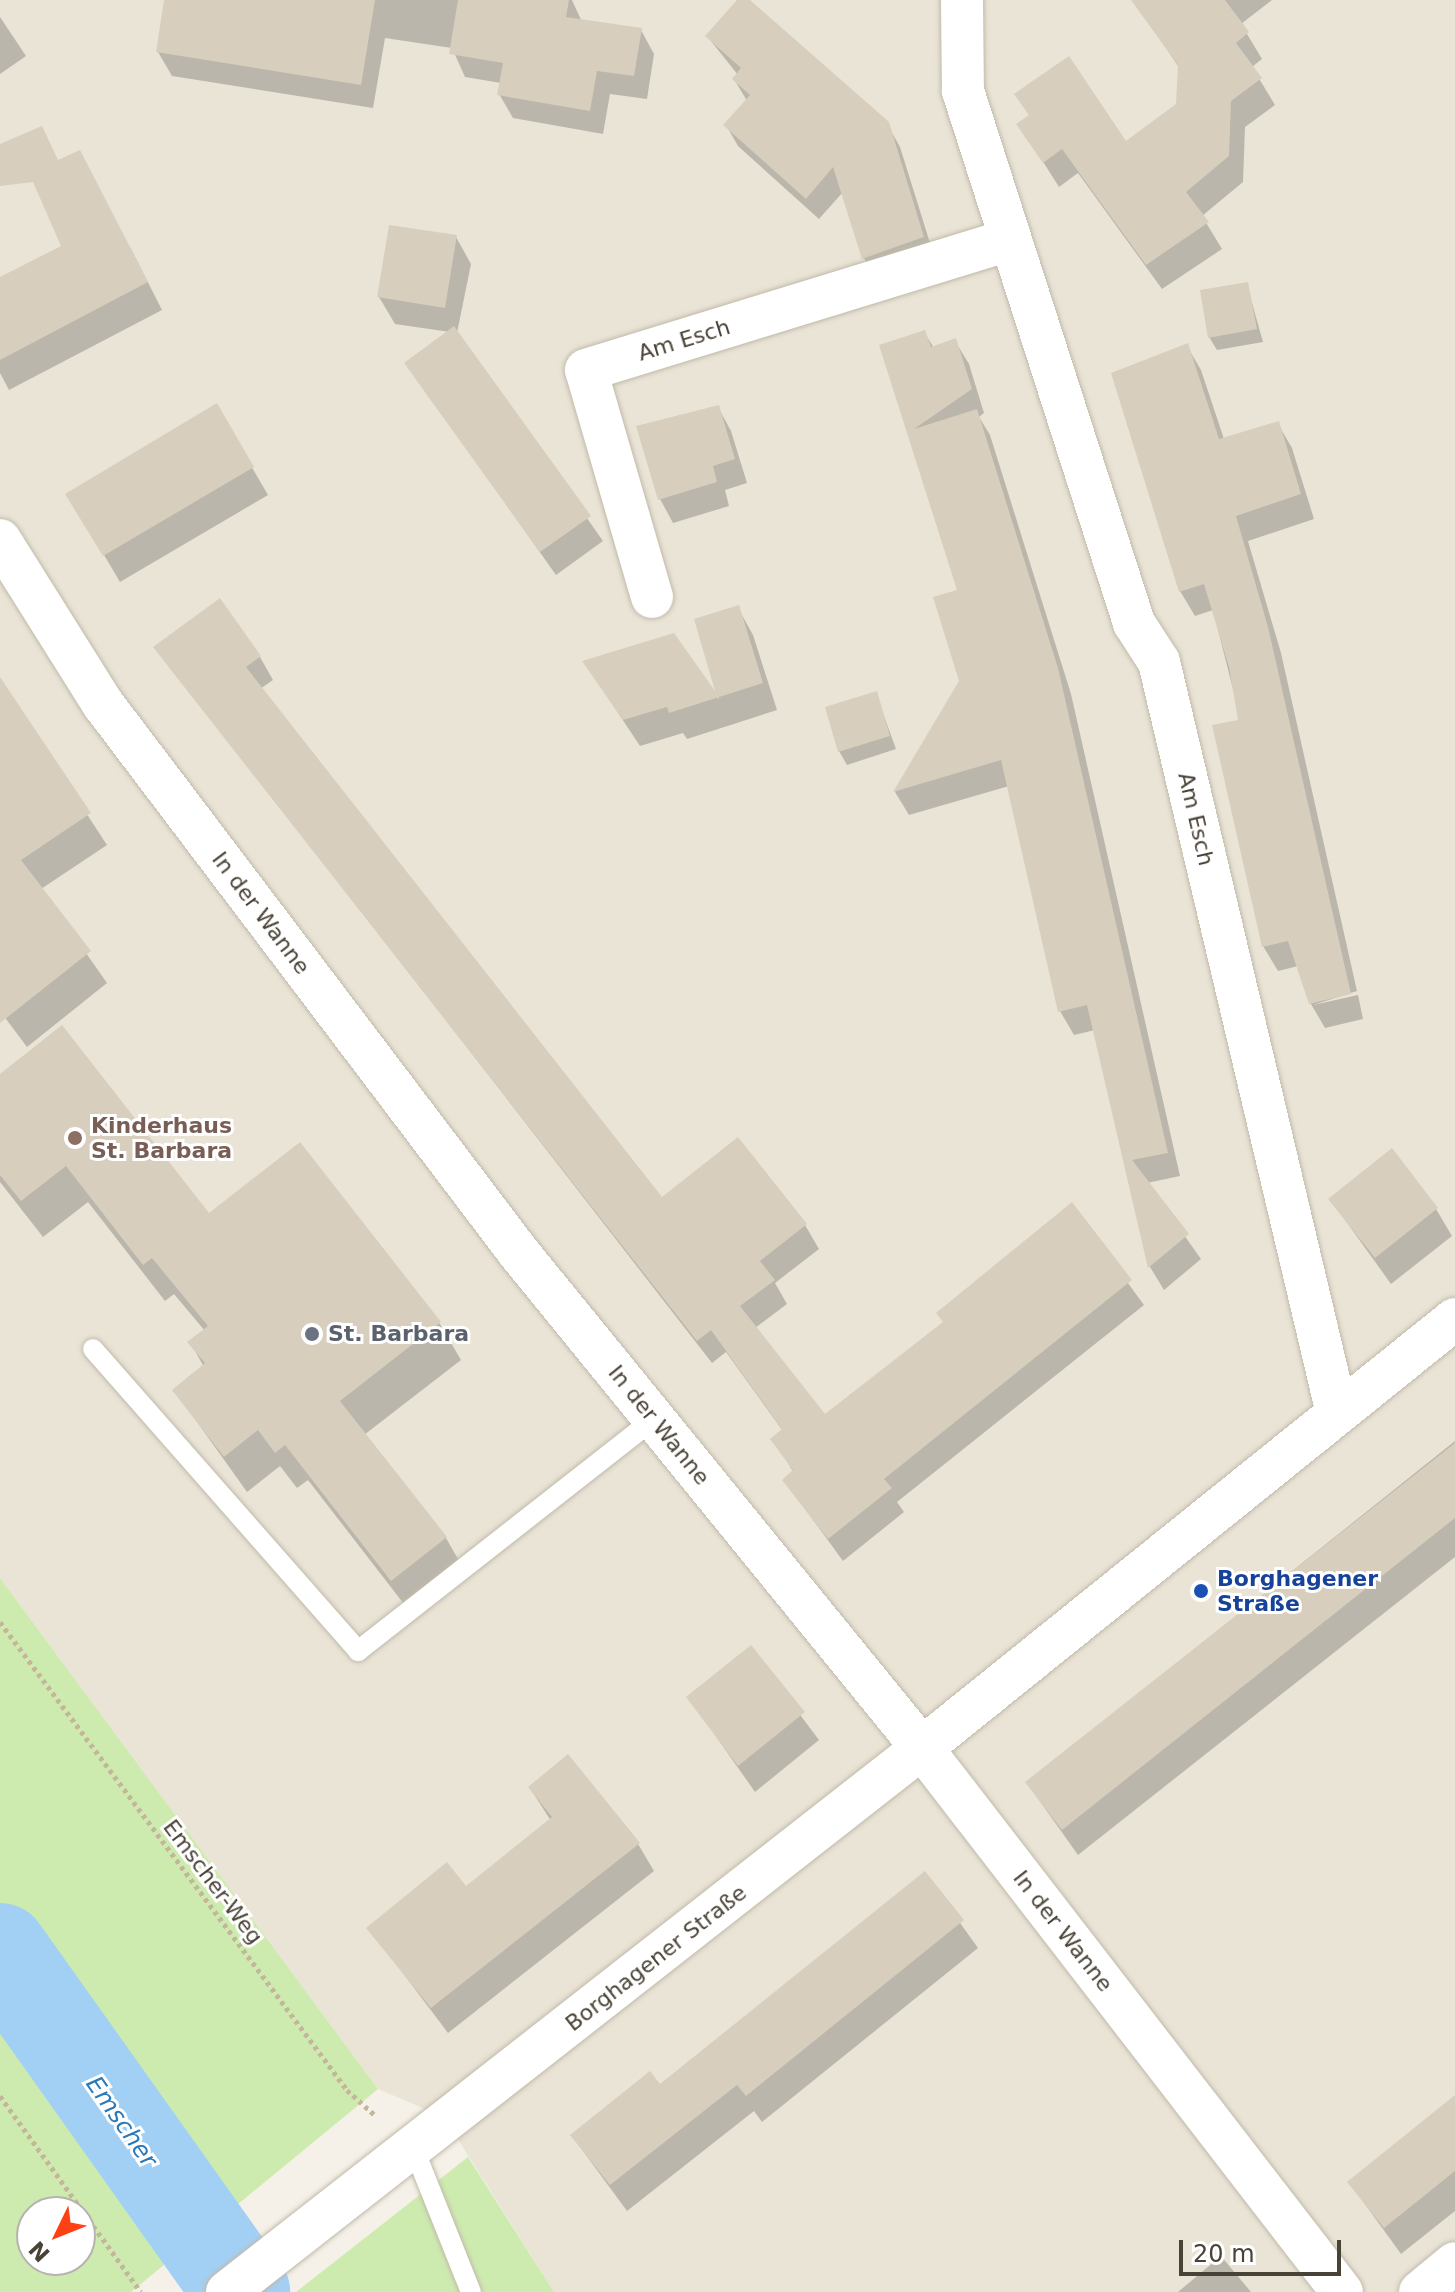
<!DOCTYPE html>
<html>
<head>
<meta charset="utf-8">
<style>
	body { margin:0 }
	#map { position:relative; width:1455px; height:2292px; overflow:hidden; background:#f5f1e8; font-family:"DejaVu Sans",sans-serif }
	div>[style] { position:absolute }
	.residential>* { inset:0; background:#e9e4d6 }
	.green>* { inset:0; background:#ceebaf }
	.shadow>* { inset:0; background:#0003 }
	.river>* { height:96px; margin:-48px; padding:0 48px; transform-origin:48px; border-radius:48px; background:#a2d0f4 }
	.building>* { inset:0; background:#d7cebd }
	.path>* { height:5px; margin-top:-2.5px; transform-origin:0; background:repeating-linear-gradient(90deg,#c4b69b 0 4px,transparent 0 8px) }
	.roads { filter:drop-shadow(0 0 2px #c1baaa) drop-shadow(0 0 2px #c1baaa) }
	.lane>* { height:20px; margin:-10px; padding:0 10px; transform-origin:10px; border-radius:10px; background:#fff }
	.street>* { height:42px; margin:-21px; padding:0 21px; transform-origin:21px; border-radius:21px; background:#fff }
	.dots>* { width:22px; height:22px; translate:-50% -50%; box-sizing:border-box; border:4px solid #fff; border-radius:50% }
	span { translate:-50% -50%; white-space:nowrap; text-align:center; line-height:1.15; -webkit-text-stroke:6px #fff; paint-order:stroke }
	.street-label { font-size:22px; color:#494236 }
	.education-label { font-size:22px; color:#785e54; font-weight:700 }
	.left { translate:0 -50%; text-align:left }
	.worship-label { font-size:22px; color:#5b616d; font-weight:700 }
	.transit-label { font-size:22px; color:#164399; font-weight:700 }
	.water-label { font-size:24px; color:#2979bb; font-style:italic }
	.north { position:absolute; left:16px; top:2196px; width:80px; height:80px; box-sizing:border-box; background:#fff; border:2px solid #b6b3af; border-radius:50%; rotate:227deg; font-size:22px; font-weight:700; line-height:32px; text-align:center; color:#494236 }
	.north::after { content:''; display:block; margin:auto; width:28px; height:36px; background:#ff4015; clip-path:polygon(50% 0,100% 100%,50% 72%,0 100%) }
	.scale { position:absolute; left:1179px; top:2240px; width:162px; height:36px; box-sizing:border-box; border:4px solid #494236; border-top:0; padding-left:10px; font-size:24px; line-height:28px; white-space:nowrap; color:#494236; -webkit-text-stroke:6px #fff; paint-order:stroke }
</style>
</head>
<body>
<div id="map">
	<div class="residential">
		<div style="clip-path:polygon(0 0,1455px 0,1455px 2292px,554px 2292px,444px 2117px,378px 2089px,0 1578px)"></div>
	</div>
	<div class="green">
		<div style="clip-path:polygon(evenodd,0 1578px,378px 2089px,131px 2292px,0 2292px,0 1578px,32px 2212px,80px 2212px,80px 2260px,32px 2260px,32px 2212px)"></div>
		<div style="clip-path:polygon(468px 2157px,554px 2292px,296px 2292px)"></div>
	</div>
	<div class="shadow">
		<div style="clip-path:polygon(166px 0,572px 0,582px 22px,641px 30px,654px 54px,647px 99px,610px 94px,603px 134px,513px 118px,499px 94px,501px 83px,465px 77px,452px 48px,385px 38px,373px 108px,172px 76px,158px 52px)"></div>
		<div style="clip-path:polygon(739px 0,747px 0,887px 124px,900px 147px,935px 259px,876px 280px,864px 258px,843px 192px,819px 219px,738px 146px,726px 125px,747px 101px,734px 79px,738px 75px,707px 36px)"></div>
		<div style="clip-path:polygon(1152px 0,1272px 0,1241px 24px,1262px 59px,1252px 67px,1275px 105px,1245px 127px,1243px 182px,1202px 216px,1222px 249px,1162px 289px,1078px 173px,1059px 187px,1019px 124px,1030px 117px,1017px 94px,1125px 144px,1177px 105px,1180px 69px,1140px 9px)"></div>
		<div style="clip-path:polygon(0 17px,26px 56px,0 74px)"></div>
		<div style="clip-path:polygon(456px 237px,471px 264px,457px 333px,603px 541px,556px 575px,406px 363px,450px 332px,395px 324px,379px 297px)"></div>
		<div style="clip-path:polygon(130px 247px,162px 310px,9px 390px,0 373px,0 279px)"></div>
		<div style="clip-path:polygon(1247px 285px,1263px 342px,1217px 350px,1209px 337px)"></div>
		<div style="clip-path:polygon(924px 332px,934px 348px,955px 341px,969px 364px,984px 413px,979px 417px,990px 435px,1071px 694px,1180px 1176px,1147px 1183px,1201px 1259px,1164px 1290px,1150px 1267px,1095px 1030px,1074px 1035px,1060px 1011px,1009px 786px,909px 815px,895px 792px,961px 681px,959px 591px,882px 346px)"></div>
		<div style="clip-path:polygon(1187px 346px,1201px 370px,1224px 439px,1278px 424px,1292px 448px,1314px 519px,1248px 541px,1281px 653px,1357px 991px,1313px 1005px,1358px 995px,1363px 1019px,1325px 1028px,1311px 1004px,1298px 966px,1278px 971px,1263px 946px,1241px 721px,1213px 610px,1195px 616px,1180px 591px)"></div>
		<div style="clip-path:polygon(216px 406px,268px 495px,120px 582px,68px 494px)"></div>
		<div style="clip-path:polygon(718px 407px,731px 431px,747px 483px,725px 490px,729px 506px,673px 523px,660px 499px)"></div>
		<div style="clip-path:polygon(738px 608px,753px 635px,777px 710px,687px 739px,683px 733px,640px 746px,585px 663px,673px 635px,719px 700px,696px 621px)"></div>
		<div style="clip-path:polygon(156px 647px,260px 657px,273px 680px,260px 689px,662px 1200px,805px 1225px,819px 1249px,775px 1283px,787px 1304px,755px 1328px,825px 1417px,945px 1323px,1071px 1205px,1144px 1305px,897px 1502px,904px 1512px,843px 1561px,784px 1480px,794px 1473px,773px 1439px,783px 1431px,726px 1352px,712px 1363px)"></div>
		<div style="clip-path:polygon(0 681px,107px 845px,41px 889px,107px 983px,27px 1047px,0 1011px)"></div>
		<div style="clip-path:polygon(876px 694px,896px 749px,847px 765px,839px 751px)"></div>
		<div style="clip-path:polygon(0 1077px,208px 1216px,300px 1145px,440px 1324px,461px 1360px,364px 1435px,446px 1538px,467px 1575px,414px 1617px,308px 1480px,297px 1488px,280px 1466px,247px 1492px,175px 1391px,204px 1367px,190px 1342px,205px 1331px,174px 1294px,165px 1301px,88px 1202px,43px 1237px,0 1182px)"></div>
		<div style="clip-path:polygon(1330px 1199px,1436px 1209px,1452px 1236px,1391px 1284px)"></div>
		<div style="clip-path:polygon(1455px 1441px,1455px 1557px,1078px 1855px,1027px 1783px)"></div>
		<div style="clip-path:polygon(750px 1648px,819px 1740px,755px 1792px,689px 1698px)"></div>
		<div style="clip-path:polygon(530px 1788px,638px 1844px,654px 1871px,448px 2033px,369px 1928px,466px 1889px,551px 1821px)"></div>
		<div style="clip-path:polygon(925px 1874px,978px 1948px,762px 2122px,754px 2111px,627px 2211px,572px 2136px,660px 2087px)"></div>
		<div style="clip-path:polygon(1455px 2098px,1455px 2211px,1401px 2254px,1349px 2182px)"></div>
		<div style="clip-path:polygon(1221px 2256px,1251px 2292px,1178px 2292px)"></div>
	</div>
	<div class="river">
		<div style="left:0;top:1951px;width:418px;rotate:54.6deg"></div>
	</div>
	<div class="building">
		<div style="clip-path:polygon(164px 0,375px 0,361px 85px,156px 52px)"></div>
		<div style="clip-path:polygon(458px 0,569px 0,566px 17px,642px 28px,634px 76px,597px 71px,590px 111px,497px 95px,503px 63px,449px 54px)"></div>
		<div style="clip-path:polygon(737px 0,750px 0,889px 122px,924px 237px,862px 259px,833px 167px,806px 199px,723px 125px,750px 95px,732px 79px,741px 68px,705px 36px)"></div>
		<div style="clip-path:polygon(1131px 0,1225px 0,1249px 32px,1236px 43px,1262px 78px,1231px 101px,1229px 156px,1186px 192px,1209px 222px,1146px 265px,1062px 149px,1043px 163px,1016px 124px,1029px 115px,1014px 94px,1069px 56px,1126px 141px,1176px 104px,1178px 65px)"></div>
		<div style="clip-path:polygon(42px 126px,58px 160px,80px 150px,148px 282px,0 360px,0 277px,61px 246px,33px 182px,0 186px,0 144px)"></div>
		<div style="clip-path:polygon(389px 225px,457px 235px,445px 308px,377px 297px)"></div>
		<div style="clip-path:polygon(1248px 282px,1257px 329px,1208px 338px,1200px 290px)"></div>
		<div style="clip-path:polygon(454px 326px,591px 516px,540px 552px,404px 363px)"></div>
		<div style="clip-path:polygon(925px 330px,931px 347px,956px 338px,972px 389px,914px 429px,977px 409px,1058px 668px,1168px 1153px,1132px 1160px,1189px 1234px,1148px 1268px,1087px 1005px,1058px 1012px,1001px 760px,893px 792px,959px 681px,933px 597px,957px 590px,879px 345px)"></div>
		<div style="clip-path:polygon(1188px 343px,1219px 439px,1279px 421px,1301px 494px,1236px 516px,1268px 627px,1351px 994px,1309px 1004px,1288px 941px,1262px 947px,1212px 725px,1238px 720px,1229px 667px,1204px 584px,1179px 592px,1111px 373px)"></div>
		<div style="clip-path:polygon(217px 403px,254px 467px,103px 556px,65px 494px)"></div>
		<div style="clip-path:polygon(719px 405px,735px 459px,713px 466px,717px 482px,658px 500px,636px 426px)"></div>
		<div style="clip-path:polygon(220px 598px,261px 656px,246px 667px,662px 1197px,738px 1137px,807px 1224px,760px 1261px,775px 1280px,740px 1306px,825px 1414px,943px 1322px,936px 1313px,1072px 1202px,1132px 1280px,884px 1479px,892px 1488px,828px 1539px,782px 1480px,793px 1470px,770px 1439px,782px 1429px,711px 1330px,697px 1341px,153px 647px)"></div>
		<div style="clip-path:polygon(739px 605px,763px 683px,669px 713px,667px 707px,623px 720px,582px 661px,674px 633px,715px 691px,694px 619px)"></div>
		<div style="clip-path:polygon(0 677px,91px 813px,21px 860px,91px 951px,0 1023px)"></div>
		<div style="clip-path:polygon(877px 691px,890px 736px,838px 752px,825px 707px)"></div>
		<div style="clip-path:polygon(62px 1025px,209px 1213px,300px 1142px,441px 1322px,340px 1401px,447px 1537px,391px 1581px,285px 1445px,275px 1453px,258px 1430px,224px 1457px,172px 1390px,205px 1363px,187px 1342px,208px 1326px,152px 1258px,143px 1265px,66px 1166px,21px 1201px,0 1175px,0 1074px)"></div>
		<div style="clip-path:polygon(1392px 1148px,1438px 1208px,1375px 1258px,1328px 1199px)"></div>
		<div style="clip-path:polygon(1455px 1443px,1455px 1518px,1062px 1830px,1025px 1782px)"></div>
		<div style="clip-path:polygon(751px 1645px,805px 1712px,738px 1766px,686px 1697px)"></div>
		<div style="clip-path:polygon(568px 1754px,640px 1843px,431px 2008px,366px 1928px,447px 1862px,466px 1886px,552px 1817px,528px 1787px)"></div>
		<div style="clip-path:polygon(925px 1871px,964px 1920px,746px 2096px,737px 2085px,610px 2185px,570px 2135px,650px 2071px,660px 2084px)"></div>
		<div style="clip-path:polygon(1455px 2095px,1455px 2171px,1384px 2228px,1347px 2182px)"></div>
	</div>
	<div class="path">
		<div style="left:0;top:1622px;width:583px;rotate:53.44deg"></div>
		<div style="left:347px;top:2090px;width:36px;rotate:42deg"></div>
		<div style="left:0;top:2096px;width:241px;rotate:54.3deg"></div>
	</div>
	<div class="roads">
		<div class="lane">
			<div style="left:93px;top:1349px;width:402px;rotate:48.7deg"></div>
			<div style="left:358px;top:1651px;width:376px;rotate:-38.1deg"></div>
			<div style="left:414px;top:2149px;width:154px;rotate:68.3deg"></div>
		</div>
		<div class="street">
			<div style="left:962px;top:1px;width:90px;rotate:89.4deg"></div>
			<div style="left:963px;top:91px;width:559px;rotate:72.18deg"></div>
			<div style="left:1134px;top:623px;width:46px;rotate:57.3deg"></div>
			<div style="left:1159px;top:662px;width:772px;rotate:76.67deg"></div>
			<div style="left:0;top:540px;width:194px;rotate:57.9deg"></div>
			<div style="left:103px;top:704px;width:689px;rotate:52.85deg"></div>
			<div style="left:519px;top:1253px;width:638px;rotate:50.85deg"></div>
			<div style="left:922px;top:1748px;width:687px;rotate:52.33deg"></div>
			<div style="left:652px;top:597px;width:236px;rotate:-106.2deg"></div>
			<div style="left:586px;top:370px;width:443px;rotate:-17.1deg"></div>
			<div style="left:227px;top:2292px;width:883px;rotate:-38.05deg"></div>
			<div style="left:922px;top:1748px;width:684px;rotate:-38.83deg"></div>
			<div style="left:1420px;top:2292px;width:45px;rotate:-39.6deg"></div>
		</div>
	</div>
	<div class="dots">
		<div style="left:75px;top:1138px;background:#8d6e63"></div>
		<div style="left:312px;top:1334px;background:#6b7280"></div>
		<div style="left:1201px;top:1591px;background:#1a4fb4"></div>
	</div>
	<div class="street-label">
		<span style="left:684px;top:340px;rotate:-17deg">Am Esch</span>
		<span style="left:1196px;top:819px;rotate:77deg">Am Esch</span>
		<span style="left:261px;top:913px;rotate:53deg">In der Wanne</span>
		<span style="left:659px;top:1425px;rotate:51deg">In der Wanne</span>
		<span style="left:213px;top:1882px;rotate:53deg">Emscher-Weg</span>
		<span style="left:1063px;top:1931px;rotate:52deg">In der Wanne</span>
		<span style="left:656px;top:1958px;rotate:-38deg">Borghagener Straße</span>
	</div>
	<div class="education-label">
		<span class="left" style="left:91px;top:1138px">Kinderhaus<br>St. Barbara</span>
	</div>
	<div class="worship-label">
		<span class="left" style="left:328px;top:1334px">St. Barbara</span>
	</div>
	<div class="transit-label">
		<span class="left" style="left:1217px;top:1591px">Borghagener<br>Straße</span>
	</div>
	<div class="water-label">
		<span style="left:121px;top:2122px;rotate:55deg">Emscher</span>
	</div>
	<div class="north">N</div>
	<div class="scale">20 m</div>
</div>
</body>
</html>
